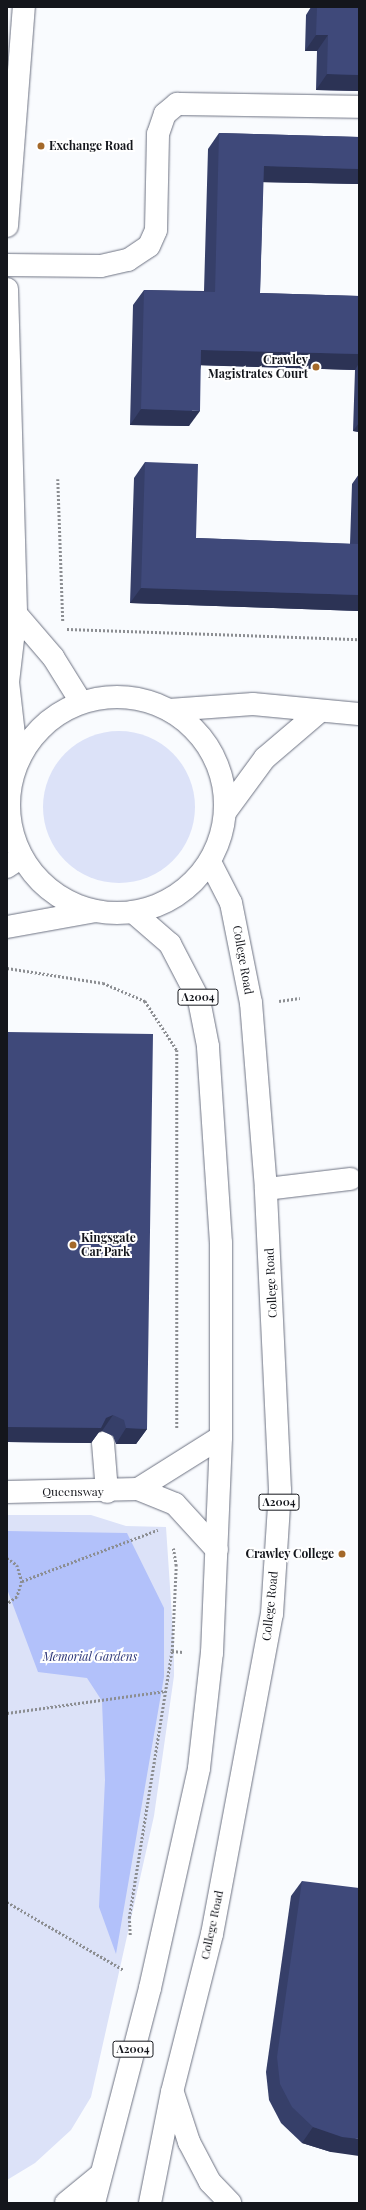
<!DOCTYPE html>
<html>
<head>
<meta charset="utf-8">
<style>
	body { margin:0 }
	#map { position:relative; width:366px; height:2210px; overflow:hidden; background:#f9fbfe; font-family:"Playfair Display",serif }
	div>[style] { position:absolute }
	.green>* { inset:0; background:#dce2f8 }
	.round { border-radius:50% }
	.forest>* { inset:0; background:#b2c1fa }
	.path>* { height:2.5px; margin-top:-1.25px; transform-origin:0; background:repeating-linear-gradient(90deg,#8c8e92 0 2px,transparent 0 4px) }
	.roads { filter:drop-shadow(0 0 1px #6d7282) drop-shadow(0 0 1px #6d7282) }
	.minor>* { height:22px; margin:-11px; padding:0 11px; transform-origin:11px; border-radius:11px; background:#fff }
	.major>* { height:22px; margin:-11px; padding:0 11px; transform-origin:11px; border-radius:11px; background:#fff }
	.major>.ring { margin:-11px; padding:0; box-sizing:content-box; background:none; border:22px solid #fff; border-radius:50% }
	.wall>* { inset:0; background:#363f69 }
	.shaded-wall>* { inset:0; background:#2c3355 }
	.building>* { inset:0; background:#3f497a }
	.dots>* { width:11px; height:11px; translate:-50% -50%; box-sizing:border-box; border:2px solid #fff; border-radius:50% }
	span { translate:-50% -50%; white-space:nowrap; text-align:center; line-height:1.15; -webkit-text-stroke:4px #fff; paint-order:stroke }
	.shield-label span { padding:1px 3px; background:#fff; border:1px solid; border-radius:3px; -webkit-text-stroke-width:0 }
	.shield-label { font-size:11px; color:#14161c; font-weight:700 }
	.poi-label { font-size:12px; color:#14161c; font-weight:700 }
	.left { translate:0 -50%; text-align:left }
	.right { translate:-100% -50%; text-align:right }
	.street-label { font-size:12px; color:#14161c }
	.park-label { font-size:12px; color:#2e3779; font-style:italic }
	.frame { position:absolute; inset:0; border:8px solid #14161c; pointer-events:none }
</style>
</head>
<body>
<div id="map">
	<div class="green">
		<div class="round" style="left:43px;top:731px;width:152px;height:152px"></div>
		<div style="clip-path:polygon(7px 1515px,91px 1515px,126px 1526px,166px 1527px,174px 1647px,174px 1676px,154px 1816px,91px 2097px,71px 2130px,35px 2163px,7px 2180px)"></div>
	</div>
	<div class="forest">
		<div style="clip-path:polygon(7px 1531px,127px 1533px,164px 1608px,164px 1677px,116px 1954px,99px 1907px,105px 1780px,102px 1701px,87px 1678px,38px 1672px,7px 1589px)"></div>
	</div>
	<div class="path">
		<div style="left:58px;top:479px;width:143px;rotate:88deg"></div>
		<div style="left:67px;top:629px;width:292px;rotate:2deg"></div>
		<div style="left:7px;top:968px;width:97px;rotate:8.9deg"></div>
		<div style="left:103px;top:983px;width:46px;rotate:23.2deg"></div>
		<div style="left:145px;top:1001px;width:59px;rotate:56.9deg"></div>
		<div style="left:177px;top:1050px;width:379px;rotate:90deg"></div>
		<div style="left:279px;top:1001px;width:21px;rotate:-8deg"></div>
		<div style="left:7px;top:1558px;width:12px;rotate:35deg"></div>
		<div style="left:17px;top:1565px;width:17px;rotate:73deg"></div>
		<div style="left:22px;top:1581px;width:17px;rotate:107deg"></div>
		<div style="left:17px;top:1597px;width:12px;rotate:145deg"></div>
		<div style="left:22px;top:1581px;width:145px;rotate:-20.6deg"></div>
		<div style="left:172px;top:1651px;width:11px;rotate:5deg"></div>
		<div style="left:7px;top:1713px;width:160px;rotate:-7.9deg"></div>
		<div style="left:7px;top:1902px;width:135px;rotate:30.2deg"></div>
		<div style="left:130px;top:1935px;width:17px;rotate:-93deg"></div>
		<div style="left:129px;top:1918px;width:270px;rotate:-80.9deg"></div>
		<div style="left:172px;top:1651px;width:85px;rotate:-87.3deg"></div>
		<div style="left:176px;top:1566px;width:18px;rotate:-99deg"></div>
	</div>
	<div class="roads">
		<div class="minor">
			<div style="left:7px;top:226px;width:220px;rotate:-85.6deg"></div>
			<div style="left:7px;top:265px;width:94px;rotate:0.6deg"></div>
			<div style="left:101px;top:266px;width:28px;rotate:-13deg"></div>
			<div style="left:128px;top:260px;width:25px;rotate:-34deg"></div>
			<div style="left:149px;top:246px;width:17px;rotate:-66deg"></div>
			<div style="left:156px;top:230px;width:96px;rotate:-88.8deg"></div>
			<div style="left:158px;top:134px;width:21px;rotate:-71deg"></div>
			<div style="left:165px;top:114px;width:16px;rotate:-40deg"></div>
			<div style="left:177px;top:104px;width:182px;rotate:0.9deg"></div>
			<div style="left:7px;top:289px;width:325px;rotate:88.4deg"></div>
			<div style="left:16px;top:614px;width:68px;rotate:96.7deg"></div>
			<div style="left:8px;top:682px;width:80px;rotate:83.5deg"></div>
			<div style="left:16px;top:614px;width:57px;rotate:49.3deg"></div>
			<div style="left:53px;top:657px;width:53px;rotate:58.1deg"></div>
			<div style="left:7px;top:867px;width:18px;rotate:-34deg"></div>
			<div style="left:7px;top:927px;width:89px;rotate:-10.3deg"></div>
			<div style="left:266px;top:1189px;width:85px;rotate:-6.8deg"></div>
			<div style="left:103px;top:1443px;width:49px;rotate:85.3deg"></div>
			<div style="left:138px;top:1489px;width:98px;rotate:-32.1deg"></div>
			<div style="left:7px;top:1492px;width:131px;rotate:-1.3deg"></div>
			<div style="left:138px;top:1489px;width:40px;rotate:22deg"></div>
			<div style="left:175px;top:1504px;width:62px;rotate:47.6deg"></div>
			<div style="left:66px;top:2203px;width:43px;rotate:-39.3deg"></div>
		</div>
		<div class="major">
			<div class="ring" style="left:9px;top:697px;width:194px;height:194px"></div>
			<div style="left:169px;top:710px;width:84px;rotate:-4.1deg"></div>
			<div style="left:253px;top:704px;width:106px;rotate:5.4deg"></div>
			<div style="left:226px;top:811px;width:66px;rotate:-53.7deg"></div>
			<div style="left:265px;top:758px;width:71px;rotate:-40.4deg"></div>
			<div style="left:173px;top:2093px;width:52px;rotate:71.9deg"></div>
			<div style="left:189px;top:2142px;width:45px;rotate:62.3deg"></div>
			<div style="left:210px;top:2182px;width:29px;rotate:46deg"></div>
			<div style="left:94px;top:2203px;width:222px;rotate:-75.4deg"></div>
			<div style="left:150px;top:1988px;width:225px;rotate:-77.4deg"></div>
			<div style="left:199px;top:1768px;width:116px;rotate:-83.6deg"></div>
			<div style="left:212px;top:1653px;width:216px;rotate:-87.6deg"></div>
			<div style="left:221px;top:1437px;width:194px;rotate:-90deg"></div>
			<div style="left:221px;top:1243px;width:197px;rotate:-93.8deg"></div>
			<div style="left:208px;top:1046px;width:47px;rotate:-101.1deg"></div>
			<div style="left:199px;top:1000px;width:63px;rotate:-117.4deg"></div>
			<div style="left:170px;top:944px;width:49px;rotate:-139.1deg"></div>
			<div style="left:150px;top:2203px;width:113px;rotate:-78.8deg"></div>
			<div style="left:172px;top:2092px;width:163px;rotate:-75.8deg"></div>
			<div style="left:212px;top:1934px;width:326px;rotate:-79.4deg"></div>
			<div style="left:272px;top:1614px;width:124px;rotate:-86.3deg"></div>
			<div style="left:280px;top:1490px;width:301px;rotate:-92.7deg"></div>
			<div style="left:266px;top:1189px;width:187px;rotate:-94.6deg"></div>
			<div style="left:251px;top:1003px;width:102px;rotate:-101.3deg"></div>
			<div style="left:231px;top:903px;width:46px;rotate:-117.1deg"></div>
		</div>
	</div>
	<div class="wall">
		<div style="clip-path:polygon(311px 7px,359px 7px,359px 91px,316px 90px,317px 51px,305px 51px,306px 15px)"></div>
		<div style="clip-path:polygon(219px 133px,359px 137px,359px 184px,263px 182px,260px 293px,359px 296px,359px 432px,353px 431px,355px 370px,201px 365px,189px 426px,130px 425px,133px 305px,144px 290px,204px 291px,208px 149px)"></div>
		<div style="clip-path:polygon(145px 462px,196px 538px,350px 544px,352px 484px,359px 474px,359px 611px,130px 603px,134px 478px)"></div>
		<div style="clip-path:polygon(7px 1032px,147px 1429px,136px 1444px,116px 1444px,113px 1436px,102px 1431px,99px 1432px,91px 1443px,7px 1442px)"></div>
		<div style="clip-path:polygon(302px 1881px,331px 2152px,302px 2143px,281px 2123px,269px 2100px,266px 2072px,291px 1896px)"></div>
	</div>
	<div class="shaded-wall">
		<div style="clip-path:polygon(316px 35px,328px 35px,317px 51px,305px 51px)"></div>
		<div style="clip-path:polygon(327px 74px,359px 75px,359px 91px,316px 90px)"></div>
		<div style="clip-path:polygon(264px 166px,359px 169px,359px 184px,253px 182px)"></div>
		<div style="clip-path:polygon(201px 350px,359px 354px,359px 363px,355px 370px,191px 365px)"></div>
		<div style="clip-path:polygon(141px 409px,200px 411px,189px 426px,130px 425px)"></div>
		<div style="clip-path:polygon(359px 423px,359px 432px,353px 431px)"></div>
		<div style="clip-path:polygon(141px 588px,359px 595px,359px 611px,130px 603px)"></div>
		<div style="clip-path:polygon(113px 1415px,102px 1431px,99px 1432px,91px 1443px,7px 1442px,7px 1427px)"></div>
		<div style="clip-path:polygon(126px 1428px,147px 1429px,136px 1444px,116px 1444px)"></div>
		<div style="clip-path:polygon(313px 2127px,359px 2139px,359px 2156px,331px 2152px,302px 2143px)"></div>
	</div>
	<div class="building">
		<div style="clip-path:polygon(317px 7px,359px 7px,359px 75px,327px 74px,328px 35px,316px 35px)"></div>
		<div style="clip-path:polygon(219px 133px,359px 137px,359px 169px,264px 166px,260px 293px,359px 296px,359px 354px,201px 350px,200px 411px,141px 409px,144px 290px,215px 292px)"></div>
		<div style="clip-path:polygon(145px 462px,198px 464px,196px 538px,359px 544px,359px 595px,141px 588px)"></div>
		<div style="clip-path:polygon(7px 1032px,153px 1034px,147px 1429px,126px 1428px,124px 1420px,113px 1415px,106px 1418px,101px 1428px,7px 1427px)"></div>
		<div style="clip-path:polygon(302px 1881px,359px 1888px,359px 2139px,342px 2137px,313px 2127px,292px 2107px,280px 2084px,277px 2057px)"></div>
	</div>
	<div class="dots">
		<div style="left:41px;top:146px;background:#a4692a"></div>
		<div style="left:316px;top:367px;background:#a4692a"></div>
		<div style="left:73px;top:1245px;background:#a4692a"></div>
		<div style="left:342px;top:1554px;background:#a4692a"></div>
	</div>
	<div class="shield-label">
		<span style="left:198px;top:997px">A2004</span>
		<span style="left:279px;top:1502px">A2004</span>
		<span style="left:133px;top:2049px">A2004</span>
	</div>
	<div class="poi-label">
		<span class="left" style="left:49px;top:146px">Exchange Road</span>
		<span class="right" style="left:308px;top:367px">Crawley<br>Magistrates Court</span>
		<span class="left" style="left:81px;top:1245px">Kingsgate<br>Car Park</span>
		<span class="right" style="left:334px;top:1554px">Crawley College</span>
	</div>
	<div class="street-label">
		<span style="left:243px;top:960px;rotate:80deg">College Road</span>
		<span style="left:271px;top:1283px;rotate:-93deg">College Road</span>
		<span style="left:73px;top:1492px">Queensway</span>
		<span style="left:270px;top:1606px;rotate:-84deg">College Road</span>
		<span style="left:212px;top:1925px;rotate:-78deg">College Road</span>
	</div>
	<div class="park-label">
		<span style="left:90px;top:1657px">Memorial Gardens</span>
	</div>
	<div class="frame"></div>
</div>
</body>
</html>
